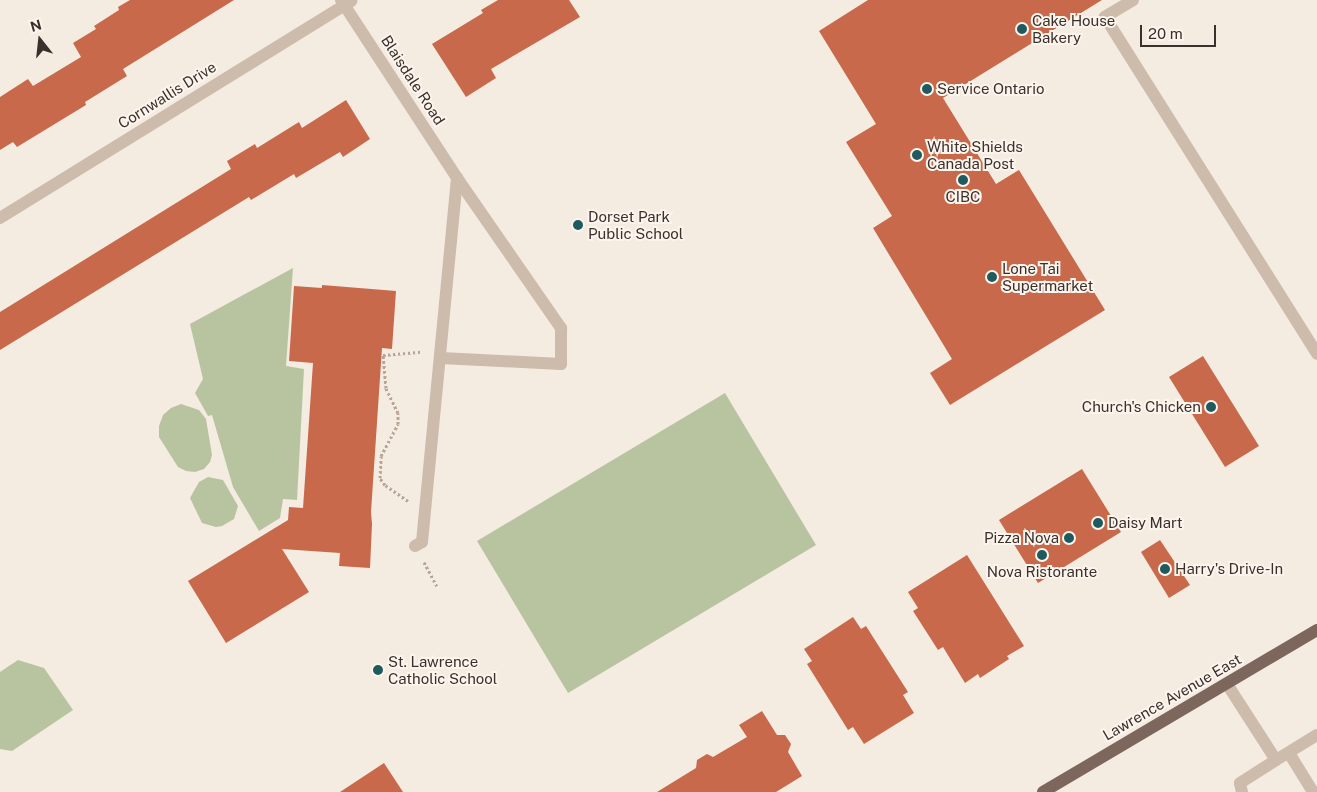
<!DOCTYPE html>
<html>
<head>
<meta charset="utf-8">
<style>
	body { margin:0 }
	#map { position:relative; width:1317px; height:792px; overflow:hidden; background:#f4ebe1; font-family:"Public Sans",sans-serif }
	div>[style] { position:absolute }
	.green>* { inset:0; background:#b8c4a0 }
	.building>* { inset:0; background:#c8694b }
	.path>* { height:3px; margin-top:-1.5px; transform-origin:0; background:repeating-linear-gradient(90deg,#b9a596 0 2.5px,transparent 0 5px) }
	.minor>* { height:12px; margin:-6px; padding:0 6px; transform-origin:6px; border-radius:6px; background:#cdbbac }
	.major>* { height:12px; margin:-6px; padding:0 6px; transform-origin:6px; border-radius:6px; background:#7d675c }
	.dots>* { width:14px; height:14px; translate:-50% -50%; box-sizing:border-box; border:2px solid #fbf5ee; border-radius:50% }
	span { translate:-50% -50%; white-space:nowrap; text-align:center; line-height:1.15; -webkit-text-stroke:4px #fbf5ee; paint-order:stroke }
	.poi-label { font-size:15px; color:#3b302b }
	.left { translate:0 -50%; text-align:left }
	.right { translate:-100% -50%; text-align:right }
	.street-label { font-size:15px; color:#3b302b }
	.north { position:absolute; left:15px; top:15px; width:50px; height:50px; -webkit-text-stroke:4px #fbf5ee; paint-order:stroke; rotate:344deg; font-size:14px; font-weight:700; line-height:20px; text-align:center; color:#3b302b }
	.north::after { content:''; display:block; margin:auto; width:18px; height:22px; background:#3b302b; clip-path:polygon(50% 0,100% 100%,50% 72%,0 100%) }
	.scale { position:absolute; left:1140px; top:25px; width:76px; height:22px; box-sizing:border-box; border:2px solid #3b302b; border-top:0; padding-left:6px; font-size:15px; line-height:18px; white-space:nowrap; color:#3b302b; -webkit-text-stroke:4px #fbf5ee; paint-order:stroke }
</style>
</head>
<body>
<div id="map">
	<div class="green">
		<div style="clip-path:polygon(293px 268px,286px 366px,304px 369px,297px 500px,283px 499px,280px 518px,259px 531px,233px 487px,212px 415px,208px 416px,195px 393px,203px 379px,190px 324px)"></div>
		<div style="clip-path:polygon(725px 393px,816px 545px,568px 693px,477px 541px)"></div>
		<div style="clip-path:polygon(181px 404px,199px 410px,206px 419px,212px 455px,210px 462px,204px 469px,195px 472px,186px 471px,178px 467px,159px 437px,159px 426px,163px 415px,171px 408px)"></div>
		<div style="clip-path:polygon(208px 477px,223px 480px,238px 506px,234px 519px,222px 526px,216px 527px,202px 523px,190px 498px,199px 482px)"></div>
		<div style="clip-path:polygon(18px 660px,44px 668px,73px 710px,12px 751px,0 749px,0 672px)"></div>
	</div>
	<div class="building">
		<div style="clip-path:polygon(130px 0,234px 0,123px 69px,127px 76px,85px 102px,86px 105px,17px 147px,13px 142px,0 150px,0 97px,28px 79px,33px 86px,81px 57px,73px 43px,96px 29px,94px 26px,119px 10px,118px 7px)"></div>
		<div style="clip-path:polygon(498px 0,569px 0,580px 17px,491px 69px,496px 78px,466px 97px,432px 44px,483px 13px,481px 10px)"></div>
		<div style="clip-path:polygon(868px 0,1102px 0,943px 98px,996px 184px,1019px 170px,1105px 310px,950px 405px,930px 373px,952px 359px,873px 228px,892px 216px,846px 142px,876px 124px,819px 31px)"></div>
		<div style="clip-path:polygon(346px 100px,370px 139px,343px 157px,340px 152px,296px 178px,294px 174px,251px 200px,249px 197px,0 350px,0 312px,231px 169px,227px 161px,255px 144px,257px 148px,299px 122px,302px 128px)"></div>
		<div style="clip-path:polygon(322px 285px,396px 291px,392px 349px,382px 348px,371px 512px,372px 524px,370px 568px,339px 566px,340px 553px,282px 549px,309px 592px,226px 643px,188px 581px,288px 520px,289px 507px,303px 508px,313px 363px,289px 361px,294px 286px,322px 288px)"></div>
		<div style="clip-path:polygon(1203px 356px,1259px 446px,1225px 467px,1169px 377px)"></div>
		<div style="clip-path:polygon(1082px 469px,1121px 532px,1038px 583px,999px 520px)"></div>
		<div style="clip-path:polygon(1160px 540px,1190px 585px,1169px 598px,1141px 552px)"></div>
		<div style="clip-path:polygon(967px 555px,1024px 646px,1007px 656px,1009px 659px,980px 678px,978px 674px,965px 683px,943px 647px,938px 650px,913px 611px,918px 608px,908px 592px)"></div>
		<div style="clip-path:polygon(853px 617px,861px 629px,866px 626px,908px 692px,903px 695px,914px 713px,864px 744px,853px 727px,848px 730px,807px 664px,812px 661px,804px 649px)"></div>
		<div style="clip-path:polygon(762px 711px,777px 735px,785px 735px,791px 744px,788px 752px,802px 776px,776px 792px,657px 792px,696px 768px,697px 760px,707px 754px,713px 757px,747px 737px,739px 725px)"></div>
		<div style="clip-path:polygon(384px 763px,403px 792px,340px 792px)"></div>
	</div>
	<div class="path">
		<div style="left:408px;top:501px;width:28px;rotate:-145deg"></div>
		<div style="left:385px;top:485px;width:9px;rotate:-126deg"></div>
		<div style="left:380px;top:478px;width:22px;rotate:-87deg"></div>
		<div style="left:381px;top:456px;width:36px;rotate:-62deg"></div>
		<div style="left:398px;top:424px;width:11px;rotate:-90deg"></div>
		<div style="left:398px;top:413px;width:28px;rotate:-116deg"></div>
		<div style="left:386px;top:388px;width:33px;rotate:-95deg"></div>
		<div style="left:383px;top:355px;width:38px;rotate:-5deg"></div>
		<div style="left:424px;top:562px;width:27px;rotate:62deg"></div>
	</div>
	<div class="minor">
		<div style="left:341px;top:0;width:212px;rotate:56.9deg"></div>
		<div style="left:457px;top:178px;width:183px;rotate:55.3deg"></div>
		<div style="left:561px;top:328px;width:36px;rotate:90deg"></div>
		<div style="left:561px;top:364px;width:120px;rotate:-177.1deg"></div>
		<div style="left:1133px;top:0;width:33px;rotate:149deg"></div>
		<div style="left:1105px;top:17px;width:398px;rotate:57.8deg"></div>
		<div style="left:0;top:218px;width:413px;rotate:-31.7deg"></div>
		<div style="left:415px;top:546px;width:8px;rotate:-30deg"></div>
		<div style="left:422px;top:542px;width:366px;rotate:-84.5deg"></div>
		<div style="left:1227px;top:684px;width:90px;rotate:57.2deg"></div>
		<div style="left:1276px;top:760px;width:48px;rotate:-31.4deg"></div>
		<div style="left:1289px;top:753px;width:46px;rotate:58.4deg"></div>
		<div style="left:1242px;top:792px;width:9px;rotate:-103deg"></div>
		<div style="left:1240px;top:783px;width:43px;rotate:-32.6deg"></div>
	</div>
	<div class="major">
		<div style="left:1043px;top:792px;width:318px;rotate:-30.6deg"></div>
	</div>
	<div class="dots">
		<div style="left:1022px;top:29px;background:#1f5a5e"></div>
		<div style="left:927px;top:89px;background:#1f5a5e"></div>
		<div style="left:917px;top:155px;background:#1f5a5e"></div>
		<div style="left:963px;top:180px;background:#1f5a5e"></div>
		<div style="left:578px;top:225px;background:#1f5a5e"></div>
		<div style="left:992px;top:277px;background:#1f5a5e"></div>
		<div style="left:1211px;top:407px;background:#1f5a5e"></div>
		<div style="left:1098px;top:523px;background:#1f5a5e"></div>
		<div style="left:1069px;top:538px;background:#1f5a5e"></div>
		<div style="left:1042px;top:555px;background:#1f5a5e"></div>
		<div style="left:1165px;top:569px;background:#1f5a5e"></div>
		<div style="left:378px;top:670px;background:#1f5a5e"></div>
	</div>
	<div class="poi-label">
		<span class="left" style="left:1032px;top:29px">Cake House<br>Bakery</span>
		<span class="left" style="left:937px;top:89px">Service Ontario</span>
		<span class="left" style="left:927px;top:155px">White Shields<br>Canada Post</span>
		<span style="left:963px;top:197px">CIBC</span>
		<span class="left" style="left:588px;top:225px">Dorset Park<br>Public School</span>
		<span class="left" style="left:1002px;top:277px">Lone Tai<br>Supermarket</span>
		<span class="right" style="left:1201px;top:407px">Church's Chicken</span>
		<span class="left" style="left:1108px;top:523px">Daisy Mart</span>
		<span class="right" style="left:1059px;top:538px">Pizza Nova</span>
		<span class="left" style="left:1175px;top:569px">Harry's Drive-In</span>
		<span style="left:1042px;top:572px">Nova Ristorante</span>
		<span class="left" style="left:388px;top:670px">St. Lawrence<br>Catholic School</span>
	</div>
	<div class="street-label">
		<span style="left:413px;top:80px;rotate:57deg">Blaisdale Road</span>
		<span style="left:167px;top:95px;rotate:-32deg">Cornwallis Drive</span>
		<span style="left:1172px;top:697px;rotate:-30deg">Lawrence Avenue East</span>
	</div>
	<div class="north">N</div>
	<div class="scale">20 m</div>
</div>
</body>
</html>
